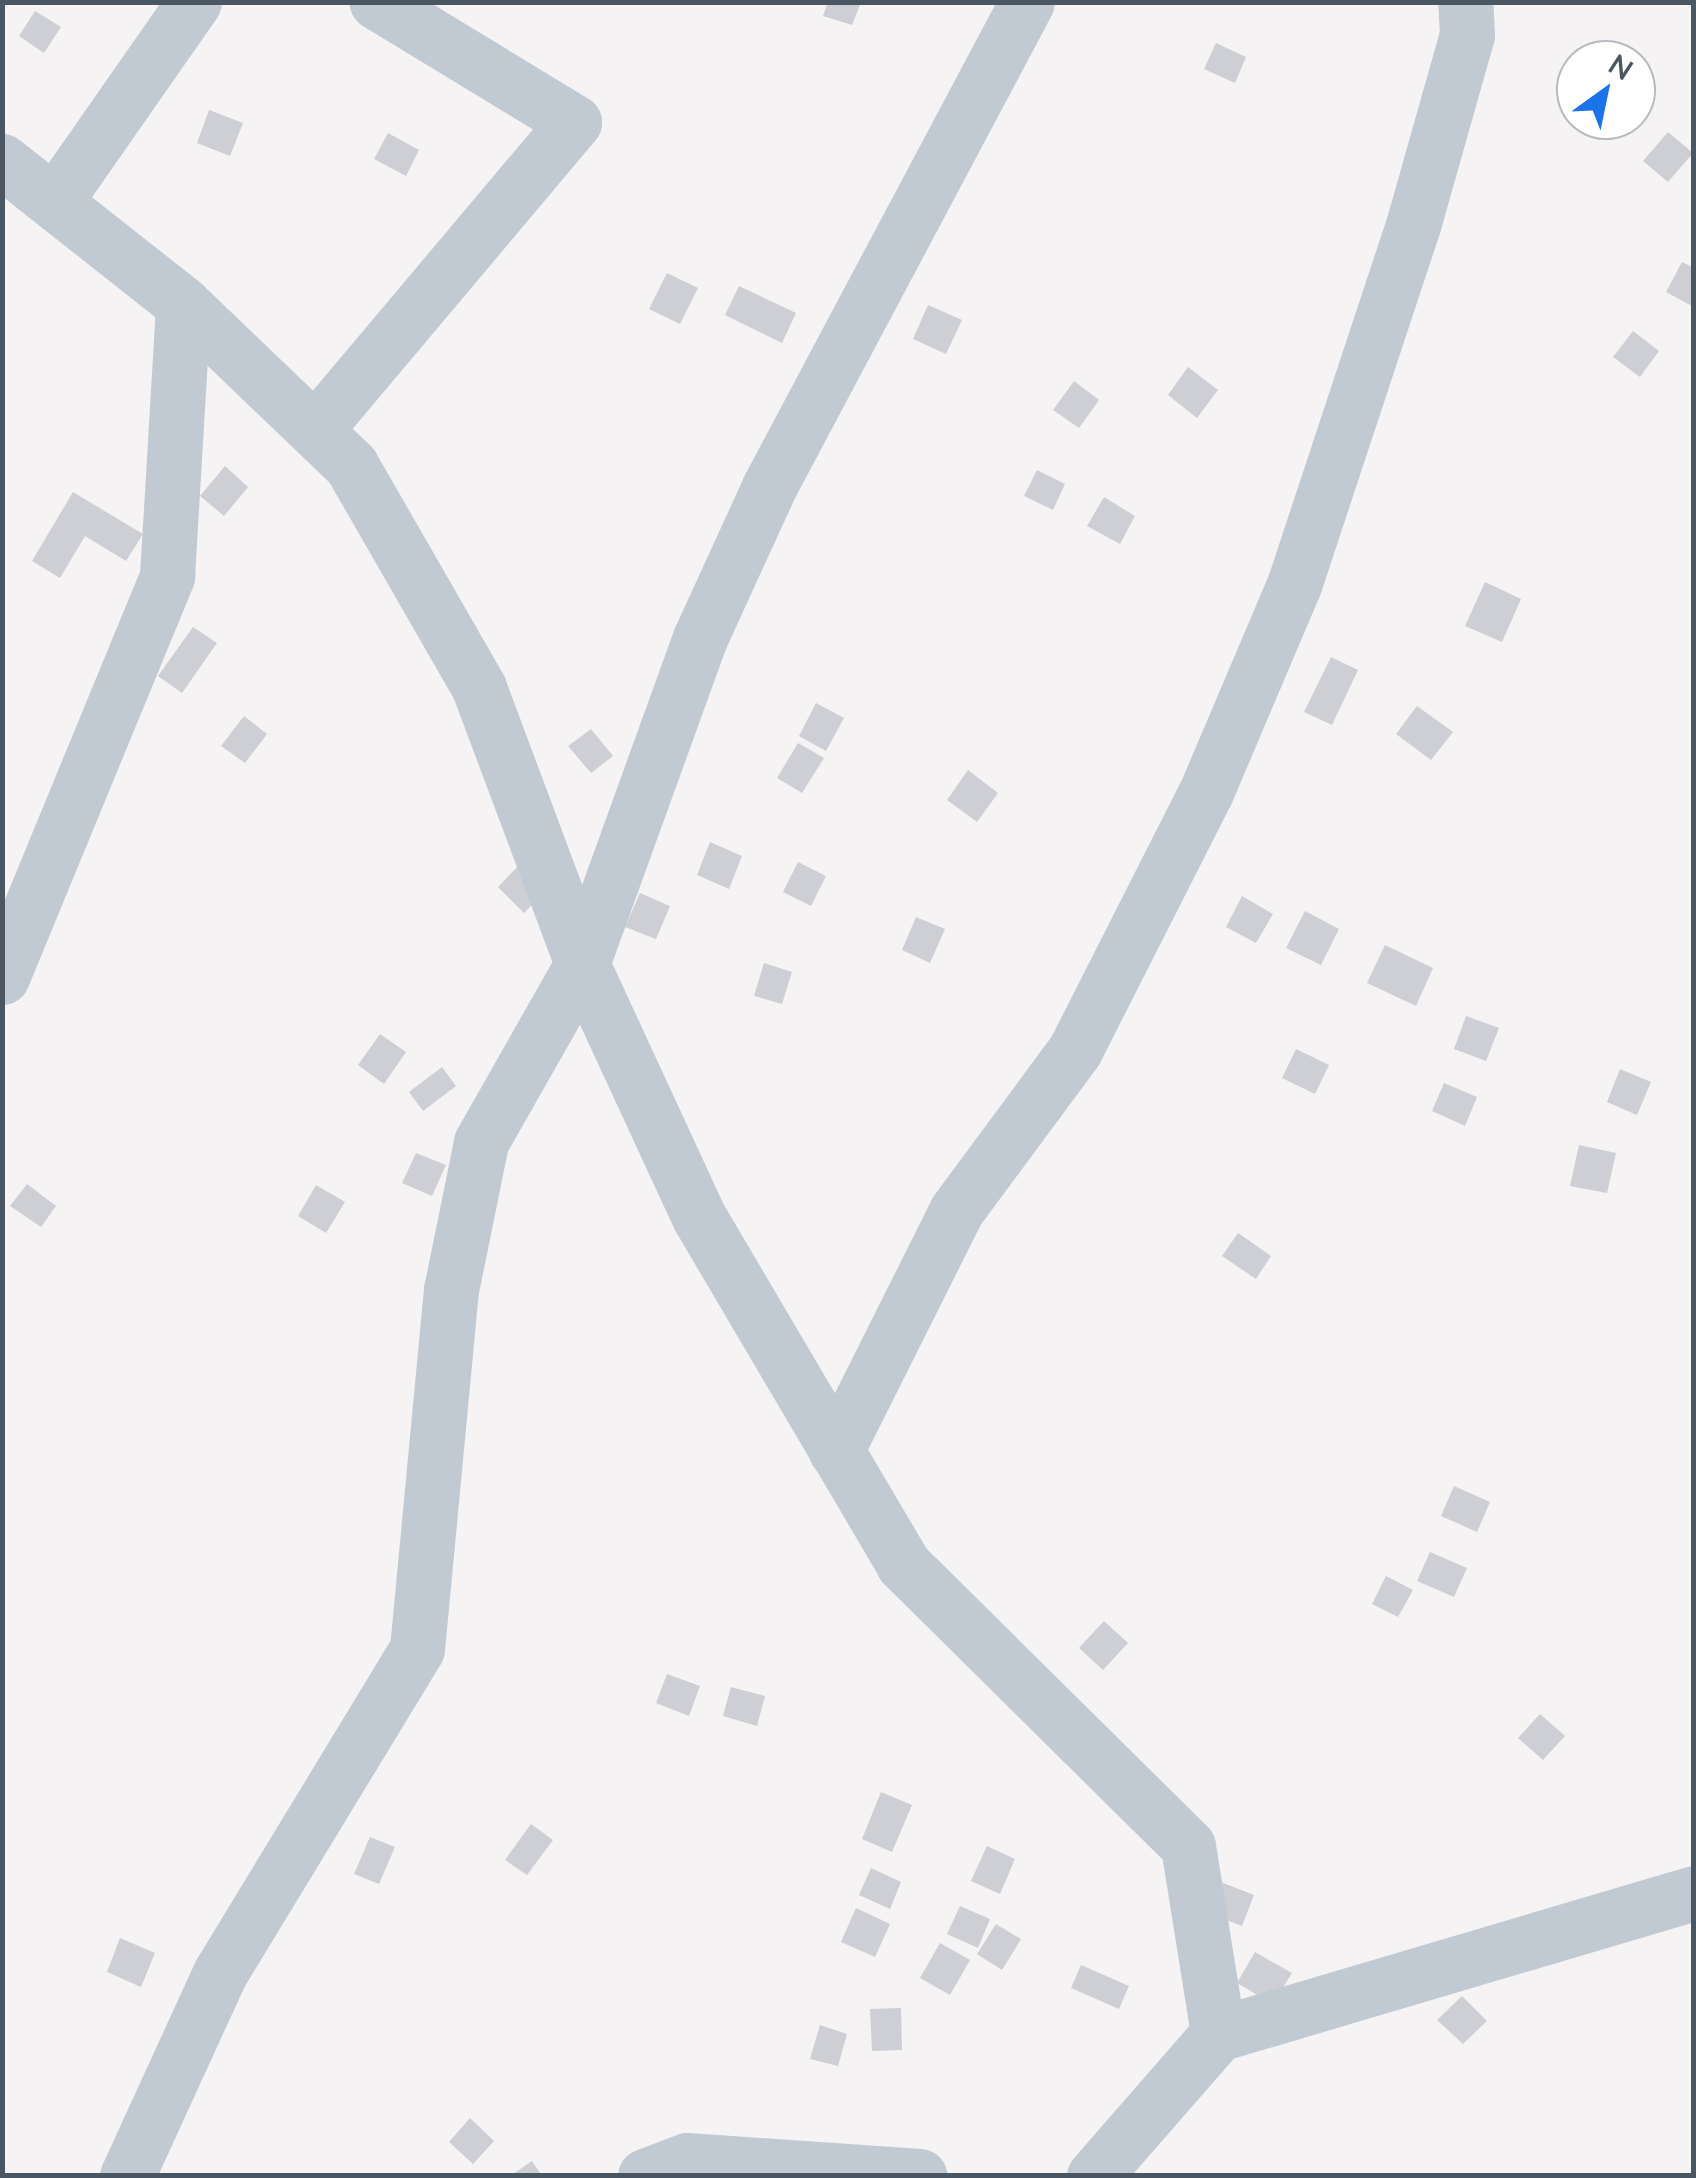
<!DOCTYPE html>
<html>
<head>
<meta charset="utf-8">
<style>
	body { margin:0 }
	#map { position:relative; width:1696px; height:2178px; overflow:hidden; background:#f5f3f3; font-family:Lato,sans-serif }
	div>[style] { position:absolute }
	.building>* { inset:0; background:#cdcfd5 }
	.minor>* { height:55px; margin:-27.5px; padding:0 27.5px; transform-origin:27.5px; border-radius:27.5px; background:#c1cad2 }
	span { translate:-50% -50%; white-space:nowrap; text-align:center; line-height:1.15; -webkit-text-stroke:8px #fff; paint-order:stroke }
	.frame { position:absolute; inset:0; border:5px solid #4a5661; pointer-events:none }
	.north { position:absolute; left:1556px; top:40px; width:100px; height:100px; box-sizing:border-box; background:#fff; border:2px solid #b7bbc0; border-radius:50%; rotate:33deg; font-size:28px; font-weight:700; line-height:40px; text-align:center; color:#4a5661 }
	.north::after { content:''; display:block; margin:auto; width:35px; height:45px; background:#1a73e8; clip-path:polygon(50% 0,100% 100%,50% 72%,0 100%) }
</style>
</head>
<body>
<div id="map">
	<div class="building">
		<div style="clip-path:polygon(828px 2px,861px 2px,852px 25px,823px 16px)"></div>
		<div style="clip-path:polygon(35px 11px,61px 27px,44px 53px,19px 36px)"></div>
		<div style="clip-path:polygon(1216px 43px,1246px 57px,1235px 83px,1204px 69px)"></div>
		<div style="clip-path:polygon(209px 110px,243px 123px,230px 156px,197px 143px)"></div>
		<div style="clip-path:polygon(1668px 132px,1693px 153px,1668px 182px,1643px 161px)"></div>
		<div style="clip-path:polygon(388px 133px,419px 150px,406px 176px,374px 159px)"></div>
		<div style="clip-path:polygon(1682px 262px,1694px 268px,1694px 307px,1666px 292px)"></div>
		<div style="clip-path:polygon(667px 273px,698px 288px,680px 324px,649px 309px)"></div>
		<div style="clip-path:polygon(739px 286px,796px 313px,782px 343px,725px 315px)"></div>
		<div style="clip-path:polygon(928px 305px,962px 320px,946px 354px,913px 339px)"></div>
		<div style="clip-path:polygon(1633px 331px,1659px 351px,1640px 377px,1613px 357px)"></div>
		<div style="clip-path:polygon(1188px 367px,1218px 390px,1197px 418px,1168px 395px)"></div>
		<div style="clip-path:polygon(1074px 381px,1099px 400px,1079px 428px,1053px 410px)"></div>
		<div style="clip-path:polygon(225px 466px,248px 487px,224px 516px,200px 496px)"></div>
		<div style="clip-path:polygon(1037px 470px,1065px 484px,1053px 510px,1024px 496px)"></div>
		<div style="clip-path:polygon(73px 492px,143px 534px,126px 561px,85px 536px,60px 578px,32px 561px)"></div>
		<div style="clip-path:polygon(1104px 497px,1135px 516px,1120px 544px,1087px 526px)"></div>
		<div style="clip-path:polygon(1485px 582px,1521px 599px,1502px 642px,1465px 626px)"></div>
		<div style="clip-path:polygon(193px 627px,217px 643px,182px 693px,158px 676px)"></div>
		<div style="clip-path:polygon(1331px 657px,1358px 670px,1332px 725px,1304px 712px)"></div>
		<div style="clip-path:polygon(816px 703px,844px 718px,826px 751px,799px 736px)"></div>
		<div style="clip-path:polygon(1417px 706px,1453px 732px,1431px 760px,1396px 734px)"></div>
		<div style="clip-path:polygon(244px 716px,267px 734px,245px 763px,221px 746px)"></div>
		<div style="clip-path:polygon(591px 729px,613px 756px,591px 773px,568px 746px)"></div>
		<div style="clip-path:polygon(798px 743px,824px 758px,802px 793px,777px 778px)"></div>
		<div style="clip-path:polygon(968px 770px,998px 793px,977px 822px,947px 800px)"></div>
		<div style="clip-path:polygon(710px 842px,742px 856px,729px 889px,697px 875px)"></div>
		<div style="clip-path:polygon(798px 862px,826px 876px,811px 906px,783px 892px)"></div>
		<div style="clip-path:polygon(521px 863px,547px 889px,524px 913px,498px 887px)"></div>
		<div style="clip-path:polygon(640px 893px,670px 906px,656px 939px,625px 927px)"></div>
		<div style="clip-path:polygon(1242px 896px,1273px 914px,1256px 943px,1226px 927px)"></div>
		<div style="clip-path:polygon(1305px 911px,1339px 929px,1321px 965px,1286px 948px)"></div>
		<div style="clip-path:polygon(916px 917px,945px 929px,930px 963px,902px 950px)"></div>
		<div style="clip-path:polygon(1385px 945px,1433px 968px,1416px 1006px,1367px 983px)"></div>
		<div style="clip-path:polygon(764px 963px,792px 972px,782px 1004px,754px 996px)"></div>
		<div style="clip-path:polygon(1466px 1016px,1499px 1028px,1486px 1061px,1454px 1049px)"></div>
		<div style="clip-path:polygon(380px 1034px,406px 1052px,384px 1084px,358px 1065px)"></div>
		<div style="clip-path:polygon(1296px 1049px,1329px 1065px,1315px 1094px,1282px 1078px)"></div>
		<div style="clip-path:polygon(442px 1067px,456px 1086px,423px 1111px,409px 1092px)"></div>
		<div style="clip-path:polygon(1620px 1069px,1651px 1082px,1637px 1115px,1607px 1102px)"></div>
		<div style="clip-path:polygon(1444px 1083px,1477px 1097px,1465px 1126px,1432px 1111px)"></div>
		<div style="clip-path:polygon(1579px 1145px,1616px 1153px,1607px 1193px,1570px 1186px)"></div>
		<div style="clip-path:polygon(416px 1153px,446px 1165px,432px 1196px,402px 1183px)"></div>
		<div style="clip-path:polygon(27px 1184px,56px 1206px,41px 1227px,10px 1206px)"></div>
		<div style="clip-path:polygon(316px 1185px,345px 1202px,326px 1233px,298px 1216px)"></div>
		<div style="clip-path:polygon(1238px 1233px,1271px 1256px,1256px 1279px,1222px 1256px)"></div>
		<div style="clip-path:polygon(1454px 1486px,1490px 1502px,1477px 1532px,1441px 1516px)"></div>
		<div style="clip-path:polygon(1430px 1552px,1467px 1568px,1454px 1597px,1417px 1581px)"></div>
		<div style="clip-path:polygon(1386px 1576px,1413px 1590px,1398px 1617px,1372px 1604px)"></div>
		<div style="clip-path:polygon(1104px 1621px,1128px 1643px,1103px 1670px,1079px 1648px)"></div>
		<div style="clip-path:polygon(667px 1674px,700px 1686px,689px 1716px,656px 1703px)"></div>
		<div style="clip-path:polygon(731px 1687px,765px 1696px,757px 1726px,723px 1716px)"></div>
		<div style="clip-path:polygon(1540px 1714px,1565px 1736px,1543px 1760px,1518px 1738px)"></div>
		<div style="clip-path:polygon(881px 1792px,912px 1805px,892px 1852px,862px 1839px)"></div>
		<div style="clip-path:polygon(531px 1824px,553px 1840px,527px 1875px,505px 1860px)"></div>
		<div style="clip-path:polygon(370px 1837px,395px 1847px,379px 1884px,354px 1874px)"></div>
		<div style="clip-path:polygon(987px 1846px,1015px 1859px,1000px 1894px,971px 1881px)"></div>
		<div style="clip-path:polygon(871px 1868px,901px 1882px,890px 1909px,859px 1895px)"></div>
		<div style="clip-path:polygon(1218px 1881px,1254px 1895px,1242px 1926px,1206px 1912px)"></div>
		<div style="clip-path:polygon(960px 1906px,990px 1919px,978px 1948px,947px 1934px)"></div>
		<div style="clip-path:polygon(856px 1908px,890px 1924px,875px 1957px,841px 1942px)"></div>
		<div style="clip-path:polygon(996px 1924px,1021px 1939px,1002px 1970px,977px 1954px)"></div>
		<div style="clip-path:polygon(120px 1938px,155px 1953px,141px 1987px,107px 1972px)"></div>
		<div style="clip-path:polygon(940px 1943px,970px 1960px,950px 1995px,920px 1978px)"></div>
		<div style="clip-path:polygon(1255px 1952px,1292px 1973px,1273px 2004px,1237px 1983px)"></div>
		<div style="clip-path:polygon(1081px 1965px,1129px 1986px,1119px 2009px,1071px 1988px)"></div>
		<div style="clip-path:polygon(1462px 1996px,1487px 2021px,1463px 2044px,1437px 2020px)"></div>
		<div style="clip-path:polygon(901px 2008px,902px 2050px,872px 2051px,870px 2009px)"></div>
		<div style="clip-path:polygon(820px 2025px,847px 2034px,838px 2066px,810px 2059px)"></div>
		<div style="clip-path:polygon(470px 2118px,494px 2141px,473px 2164px,449px 2142px)"></div>
		<div style="clip-path:polygon(532px 2161px,542px 2176px,510px 2176px)"></div>
	</div>
	<div class="minor">
		<div style="left:2px;top:161px;width:231px;rotate:38.3deg"></div>
		<div style="left:183px;top:304px;width:233px;rotate:43.8deg"></div>
		<div style="left:351px;top:465px;width:257px;rotate:60.1deg"></div>
		<div style="left:479px;top:688px;width:295px;rotate:69.5deg"></div>
		<div style="left:582px;top:964px;width:279px;rotate:65.2deg"></div>
		<div style="left:699px;top:1217px;width:403px;rotate:59.5deg"></div>
		<div style="left:903px;top:1564px;width:401px;rotate:44.7deg"></div>
		<div style="left:1188px;top:1846px;width:190px;rotate:80.9deg"></div>
		<div style="left:55px;top:201px;width:243px;rotate:-55.1deg"></div>
		<div style="left:319px;top:425px;width:396px;rotate:-49.9deg"></div>
		<div style="left:574px;top:122px;width:231px;rotate:-148.7deg"></div>
		<div style="left:2px;top:977px;width:434px;rotate:-67.6deg"></div>
		<div style="left:167px;top:576px;width:272px;rotate:-86.6deg"></div>
		<div style="left:836px;top:1451px;width:268px;rotate:-63.4deg"></div>
		<div style="left:956px;top:1211px;width:200px;rotate:-53.5deg"></div>
		<div style="left:1075px;top:1050px;width:289px;rotate:-63.1deg"></div>
		<div style="left:1206px;top:792px;width:225px;rotate:-67deg"></div>
		<div style="left:1294px;top:585px;width:382px;rotate:-71.7deg"></div>
		<div style="left:1414px;top:222px;width:194px;rotate:-74.2deg"></div>
		<div style="left:1467px;top:35px;width:33px;rotate:-93deg"></div>
		<div style="left:127px;top:2176px;width:223px;rotate:-65.4deg"></div>
		<div style="left:220px;top:1973px;width:379px;rotate:-58.7deg"></div>
		<div style="left:417px;top:1649px;width:361px;rotate:-84.6deg"></div>
		<div style="left:451px;top:1290px;width:151px;rotate:-78.5deg"></div>
		<div style="left:481px;top:1142px;width:205px;rotate:-60.4deg"></div>
		<div style="left:582px;top:964px;width:347px;rotate:-70.1deg"></div>
		<div style="left:700px;top:638px;width:166px;rotate:-65.4deg"></div>
		<div style="left:769px;top:487px;width:549px;rotate:-61.99deg"></div>
		<div style="left:645px;top:2176px;width:45px;rotate:-20.9deg"></div>
		<div style="left:687px;top:2160px;width:233px;rotate:3.9deg"></div>
		<div style="left:1094px;top:2176px;width:189px;rotate:-48.9deg"></div>
		<div style="left:1218px;top:2034px;width:496px;rotate:-16.5deg"></div>
	</div>
	<div class="frame"></div>
	<div class="north">N</div>
</div>
</body>
</html>
